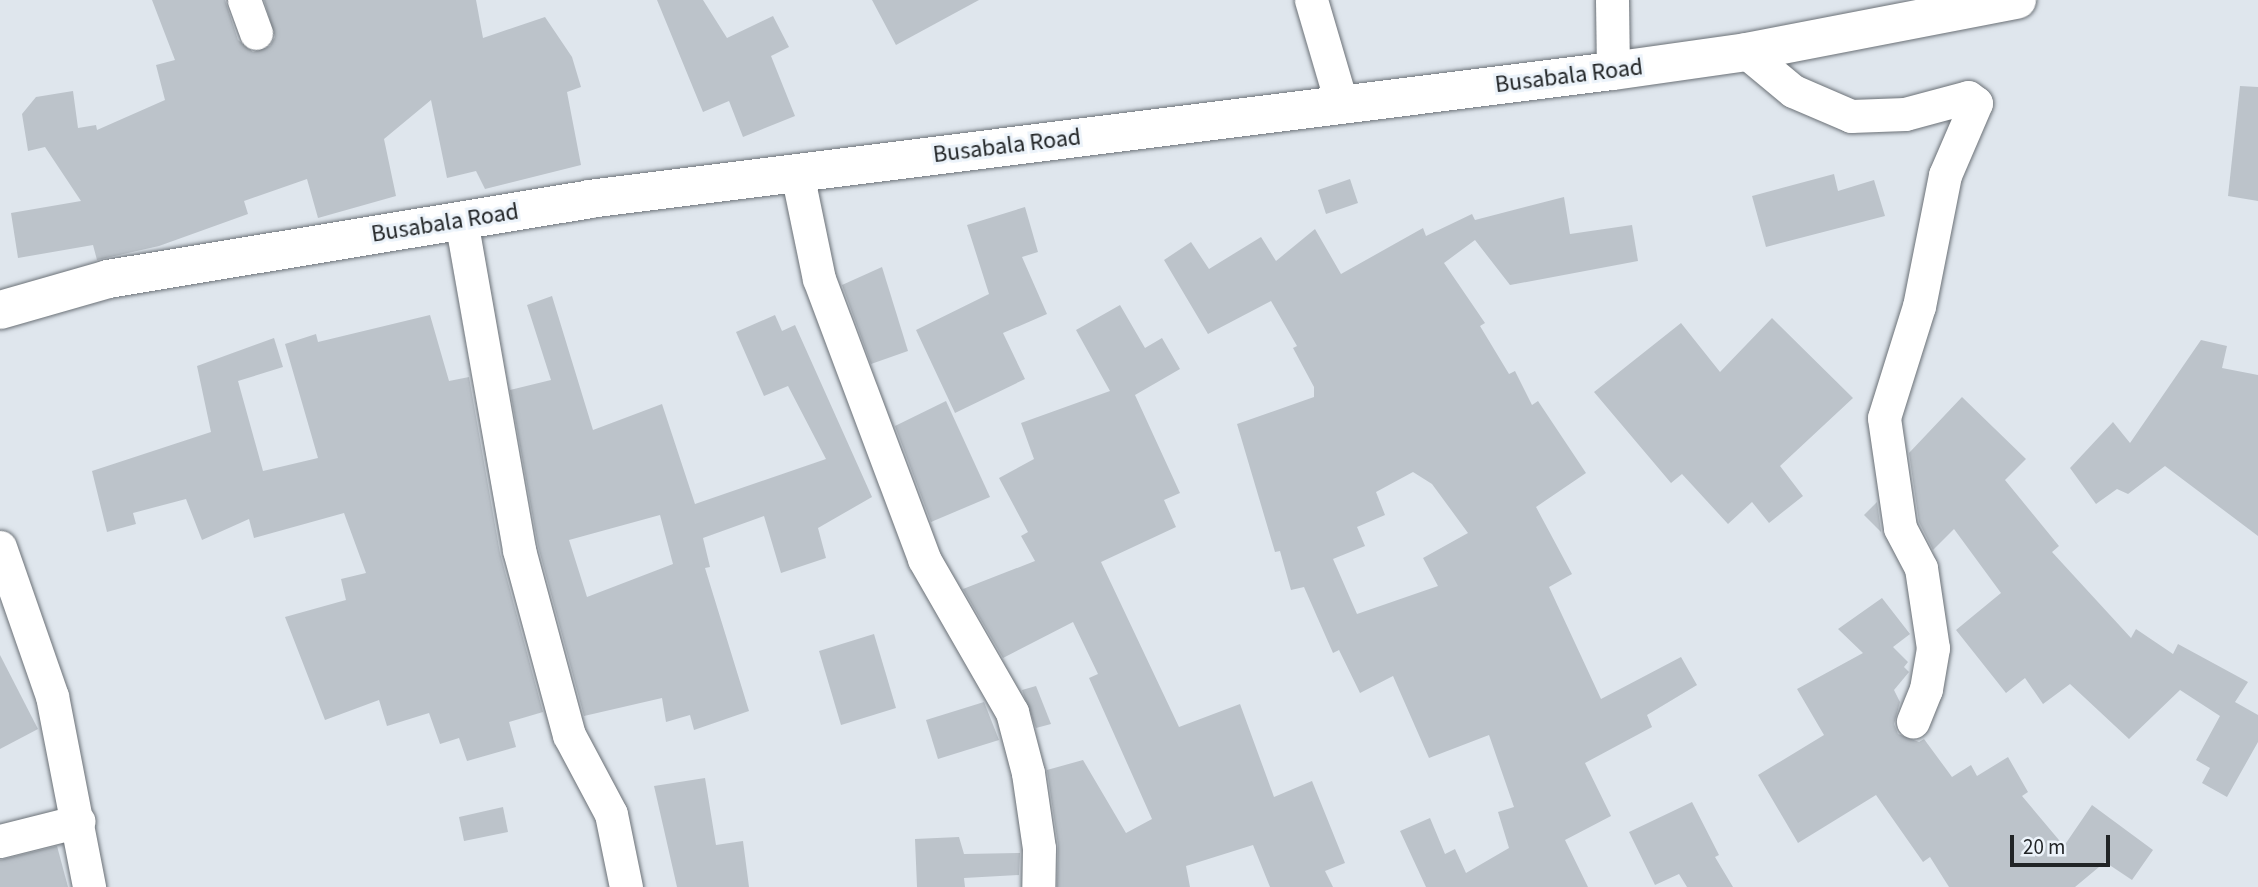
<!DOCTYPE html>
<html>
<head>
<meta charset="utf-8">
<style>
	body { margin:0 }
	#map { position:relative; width:2258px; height:887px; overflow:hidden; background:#dfe6ed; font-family:"Source Sans 3",sans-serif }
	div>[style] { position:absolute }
	.building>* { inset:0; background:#bcc3ca }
	.roads { filter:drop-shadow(0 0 2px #6b7177) drop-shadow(0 0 2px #6b7177) }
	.minor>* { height:33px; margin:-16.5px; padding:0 16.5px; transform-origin:16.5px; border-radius:16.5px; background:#fff }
	.tertiary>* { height:38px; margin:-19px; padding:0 19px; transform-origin:19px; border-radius:19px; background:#fff }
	span { translate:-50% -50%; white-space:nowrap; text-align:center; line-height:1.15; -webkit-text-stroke:6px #ecf3fa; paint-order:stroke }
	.street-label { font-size:24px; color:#212426 }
	.scale { position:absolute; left:2010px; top:835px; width:100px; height:32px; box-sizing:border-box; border:4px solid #212426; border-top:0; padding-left:9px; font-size:21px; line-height:24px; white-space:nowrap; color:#212426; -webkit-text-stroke:5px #ecf3fa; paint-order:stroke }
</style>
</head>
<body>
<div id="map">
	<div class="building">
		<div style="clip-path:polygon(152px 0,225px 0,238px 40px,253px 52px,270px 46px,275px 37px,264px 0,476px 0,483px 38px,545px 17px,572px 57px,581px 87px,567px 92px,581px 165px,485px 189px,476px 171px,447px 178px,431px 100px,384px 139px,396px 196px,318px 218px,307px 179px,244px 201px,248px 214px,159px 246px,97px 260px,93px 245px,18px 258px,11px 213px,81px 201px,45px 147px,28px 151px,22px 114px,36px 97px,73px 91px,78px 128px,96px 125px,97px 130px,165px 100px,156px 65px,175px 60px)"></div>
		<div style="clip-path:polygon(657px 0,703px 0,727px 38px,773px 16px,789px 47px,771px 56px,795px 116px,743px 137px,729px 101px,703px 112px)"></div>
		<div style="clip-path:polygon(872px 0,979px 0,896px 45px)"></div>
		<div style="clip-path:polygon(2240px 86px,2258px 87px,2258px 201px,2228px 196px)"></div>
		<div style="clip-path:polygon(1834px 174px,1838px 191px,1874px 180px,1885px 216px,1766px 247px,1752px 196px)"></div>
		<div style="clip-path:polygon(1350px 179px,1358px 203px,1326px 214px,1318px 190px)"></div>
		<div style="clip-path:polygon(evenodd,1564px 197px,1570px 234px,1632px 225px,1638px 261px,1510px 285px,1475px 240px,1444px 263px,1485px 323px,1480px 326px,1509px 374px,1515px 371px,1532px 405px,1538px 401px,1586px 473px,1536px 507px,1572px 574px,1549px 587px,1601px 699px,1681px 657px,1697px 685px,1647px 715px,1652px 727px,1585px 763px,1611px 816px,1565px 840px,1588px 887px,1426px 887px,1400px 831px,1430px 818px,1445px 854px,1455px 849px,1466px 873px,1509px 848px,1498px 812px,1514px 807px,1489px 735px,1429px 758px,1393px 676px,1360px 693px,1339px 650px,1333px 653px,1304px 587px,1291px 590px,1280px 551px,1275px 552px,1237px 424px,1314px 397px,1314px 387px,1293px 348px,1297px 346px,1271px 301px,1208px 334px,1164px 260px,1191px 242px,1209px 269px,1261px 237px,1276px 261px,1315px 229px,1341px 274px,1423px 228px,1426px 236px,1472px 214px,1475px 220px,1564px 197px,1413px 472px,1432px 484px,1468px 533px,1423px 558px,1438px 586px,1357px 614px,1333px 559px,1365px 546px,1357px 527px,1385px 515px,1376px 492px,1413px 472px)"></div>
		<div style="clip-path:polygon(1025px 207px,1038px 252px,1022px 257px,1047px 314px,1003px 333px,1025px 379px,955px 413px,916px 330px,989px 294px,967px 225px)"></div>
		<div style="clip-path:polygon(882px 267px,908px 351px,871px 364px,842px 285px)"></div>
		<div style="clip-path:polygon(evenodd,552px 296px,593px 430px,662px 404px,695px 504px,826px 459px,788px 386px,764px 396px,736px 332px,775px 315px,782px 331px,795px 325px,872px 497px,818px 528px,826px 558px,781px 573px,764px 516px,703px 538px,710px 567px,705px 568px,749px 711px,694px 730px,690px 715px,666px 722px,662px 698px,584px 716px,538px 546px,510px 390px,551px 380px,527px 305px,552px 296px,660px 515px,673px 564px,587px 597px,569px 540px,660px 515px)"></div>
		<div style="clip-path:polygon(1120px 305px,1145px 348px,1162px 338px,1180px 369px,1135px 395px,1180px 493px,1164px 500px,1176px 527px,1101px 562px,1179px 727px,1240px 704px,1274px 797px,1312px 781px,1345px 863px,1325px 871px,1333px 887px,1270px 887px,1253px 845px,1186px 866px,1190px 887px,1057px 887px,1058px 845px,1047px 770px,1083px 760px,1126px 833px,1152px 819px,1089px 678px,1098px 674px,1073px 622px,1003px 658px,963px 589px,1035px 561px,1021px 536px,1028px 532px,999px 478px,1034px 459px,1021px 423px,1110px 391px,1076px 330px)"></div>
		<div style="clip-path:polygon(430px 315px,449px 381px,469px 377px,500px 553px,543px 712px,509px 722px,516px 747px,467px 761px,459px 738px,440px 744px,429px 713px,387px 726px,379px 700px,325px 720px,285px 617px,346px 600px,341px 579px,366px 573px,344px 513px,254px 538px,249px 519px,202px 540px,186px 499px,133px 513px,136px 524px,107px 532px,92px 471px,211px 432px,197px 366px,274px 338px,283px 367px,238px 381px,263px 471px,318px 458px,285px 344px,316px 334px,318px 342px)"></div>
		<div style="clip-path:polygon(1772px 318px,1853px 398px,1780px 466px,1803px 496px,1769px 523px,1752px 502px,1728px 524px,1682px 474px,1671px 483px,1594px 392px,1681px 323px,1720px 372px)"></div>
		<div style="clip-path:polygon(2201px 340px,2227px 346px,2222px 368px,2258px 375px,2258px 536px,2165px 466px,2128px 494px,2117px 489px,2096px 504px,2070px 468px,2113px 422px,2130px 443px)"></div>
		<div style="clip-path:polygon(1962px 397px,2026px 459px,2005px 480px,2059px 546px,2052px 552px,2131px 638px,2136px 629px,2173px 654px,2178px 644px,2248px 682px,2235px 702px,2258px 715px,2258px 742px,2227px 797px,2202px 783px,2210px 768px,2196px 760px,2220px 716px,2180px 690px,2129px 739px,2070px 684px,2043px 704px,2025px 678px,2006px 693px,1956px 630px,2001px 593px,1954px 529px,1933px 550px,1919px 522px,1909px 453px)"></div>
		<div style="clip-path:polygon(946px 401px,990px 497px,931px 522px,895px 426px)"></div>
		<div style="clip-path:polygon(1877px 502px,1881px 531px,1881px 532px,1864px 515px)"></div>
		<div style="clip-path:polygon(1882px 598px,1910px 634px,1893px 647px,1908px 662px,1904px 667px,1909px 672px,1894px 690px,1900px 702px,1894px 724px,1898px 734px,1919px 742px,1924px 739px,1952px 777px,1971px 765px,1977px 776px,2008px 757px,2028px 792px,2022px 796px,2064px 846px,2092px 805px,2153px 850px,2132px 880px,2105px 862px,2075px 887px,1949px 887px,1930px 857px,1923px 862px,1876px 795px,1798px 843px,1758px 775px,1824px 735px,1797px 689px,1863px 653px,1838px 629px)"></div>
		<div style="clip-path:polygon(874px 634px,896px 708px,841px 725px,819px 651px)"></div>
		<div style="clip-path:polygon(0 655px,38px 729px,0 749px)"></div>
		<div style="clip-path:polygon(1036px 686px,1051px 724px,1036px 728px,1022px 690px)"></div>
		<div style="clip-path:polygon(984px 702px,999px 740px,938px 759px,926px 720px)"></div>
		<div style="clip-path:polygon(705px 778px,716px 845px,743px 841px,749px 887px,677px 887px,654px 786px)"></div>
		<div style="clip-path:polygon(1692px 802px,1719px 855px,1715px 857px,1733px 887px,1687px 887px,1679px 874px,1655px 885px,1629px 832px)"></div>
		<div style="clip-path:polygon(503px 807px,508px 832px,464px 841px,459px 817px)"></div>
		<div style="clip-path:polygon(959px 837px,964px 854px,1020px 853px,1019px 875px,964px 878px,965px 887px,917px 887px,915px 839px)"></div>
		<div style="clip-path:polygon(57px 846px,68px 887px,0 887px,0 860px)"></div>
	</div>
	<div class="roads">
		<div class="minor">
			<div style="left:244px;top:0;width:35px;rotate:70deg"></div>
			<div style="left:1311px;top:0;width:109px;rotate:73.6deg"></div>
			<div style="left:1612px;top:0;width:71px;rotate:89.2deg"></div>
			<div style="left:1746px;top:52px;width:61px;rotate:39.7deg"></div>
			<div style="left:1793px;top:91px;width:63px;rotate:23.3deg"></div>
			<div style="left:1851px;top:116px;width:54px;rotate:-2.1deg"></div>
			<div style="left:1905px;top:114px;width:65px;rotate:-15.1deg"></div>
			<div style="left:1968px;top:97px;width:10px;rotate:37deg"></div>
			<div style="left:1976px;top:103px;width:78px;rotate:113.3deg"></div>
			<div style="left:1945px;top:175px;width:134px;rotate:101.2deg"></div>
			<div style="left:1919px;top:306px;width:117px;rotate:107.4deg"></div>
			<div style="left:1884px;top:418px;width:111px;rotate:81.7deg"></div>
			<div style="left:1900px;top:528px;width:45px;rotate:62.3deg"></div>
			<div style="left:1921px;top:568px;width:81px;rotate:81.5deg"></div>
			<div style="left:1933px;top:648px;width:42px;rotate:99.7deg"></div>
			<div style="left:1926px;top:689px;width:35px;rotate:112deg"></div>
			<div style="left:797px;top:173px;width:108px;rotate:78.3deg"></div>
			<div style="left:819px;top:279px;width:299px;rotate:69.4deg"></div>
			<div style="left:924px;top:559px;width:177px;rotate:60.1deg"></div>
			<div style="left:1012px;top:712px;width:63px;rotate:75.3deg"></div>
			<div style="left:1028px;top:773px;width:76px;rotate:81.7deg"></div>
			<div style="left:1039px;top:848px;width:39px;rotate:91deg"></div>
			<div style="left:461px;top:220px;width:335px;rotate:80deg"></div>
			<div style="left:519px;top:550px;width:192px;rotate:74.9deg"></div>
			<div style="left:569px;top:735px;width:89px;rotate:62deg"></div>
			<div style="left:611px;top:814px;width:75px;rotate:78.4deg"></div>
			<div style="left:0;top:547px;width:158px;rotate:70.8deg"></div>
			<div style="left:52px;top:696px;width:195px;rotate:79deg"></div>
			<div style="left:0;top:841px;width:81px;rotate:-14.2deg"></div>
		</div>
		<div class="tertiary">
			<div style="left:0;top:310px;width:112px;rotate:-16deg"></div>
			<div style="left:108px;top:279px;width:488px;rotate:-9.4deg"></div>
			<div style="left:589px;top:199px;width:1032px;rotate:-7.13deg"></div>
			<div style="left:1613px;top:71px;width:134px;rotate:-8.1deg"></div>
			<div style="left:1746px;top:52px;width:276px;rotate:-10.9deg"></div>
		</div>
	</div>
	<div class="street-label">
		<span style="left:1569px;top:76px;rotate:-7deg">Busabala Road</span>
		<span style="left:1007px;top:146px;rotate:-7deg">Busabala Road</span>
		<span style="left:445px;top:223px;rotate:-9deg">Busabala Road</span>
	</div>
	<div class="scale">20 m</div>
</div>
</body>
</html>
